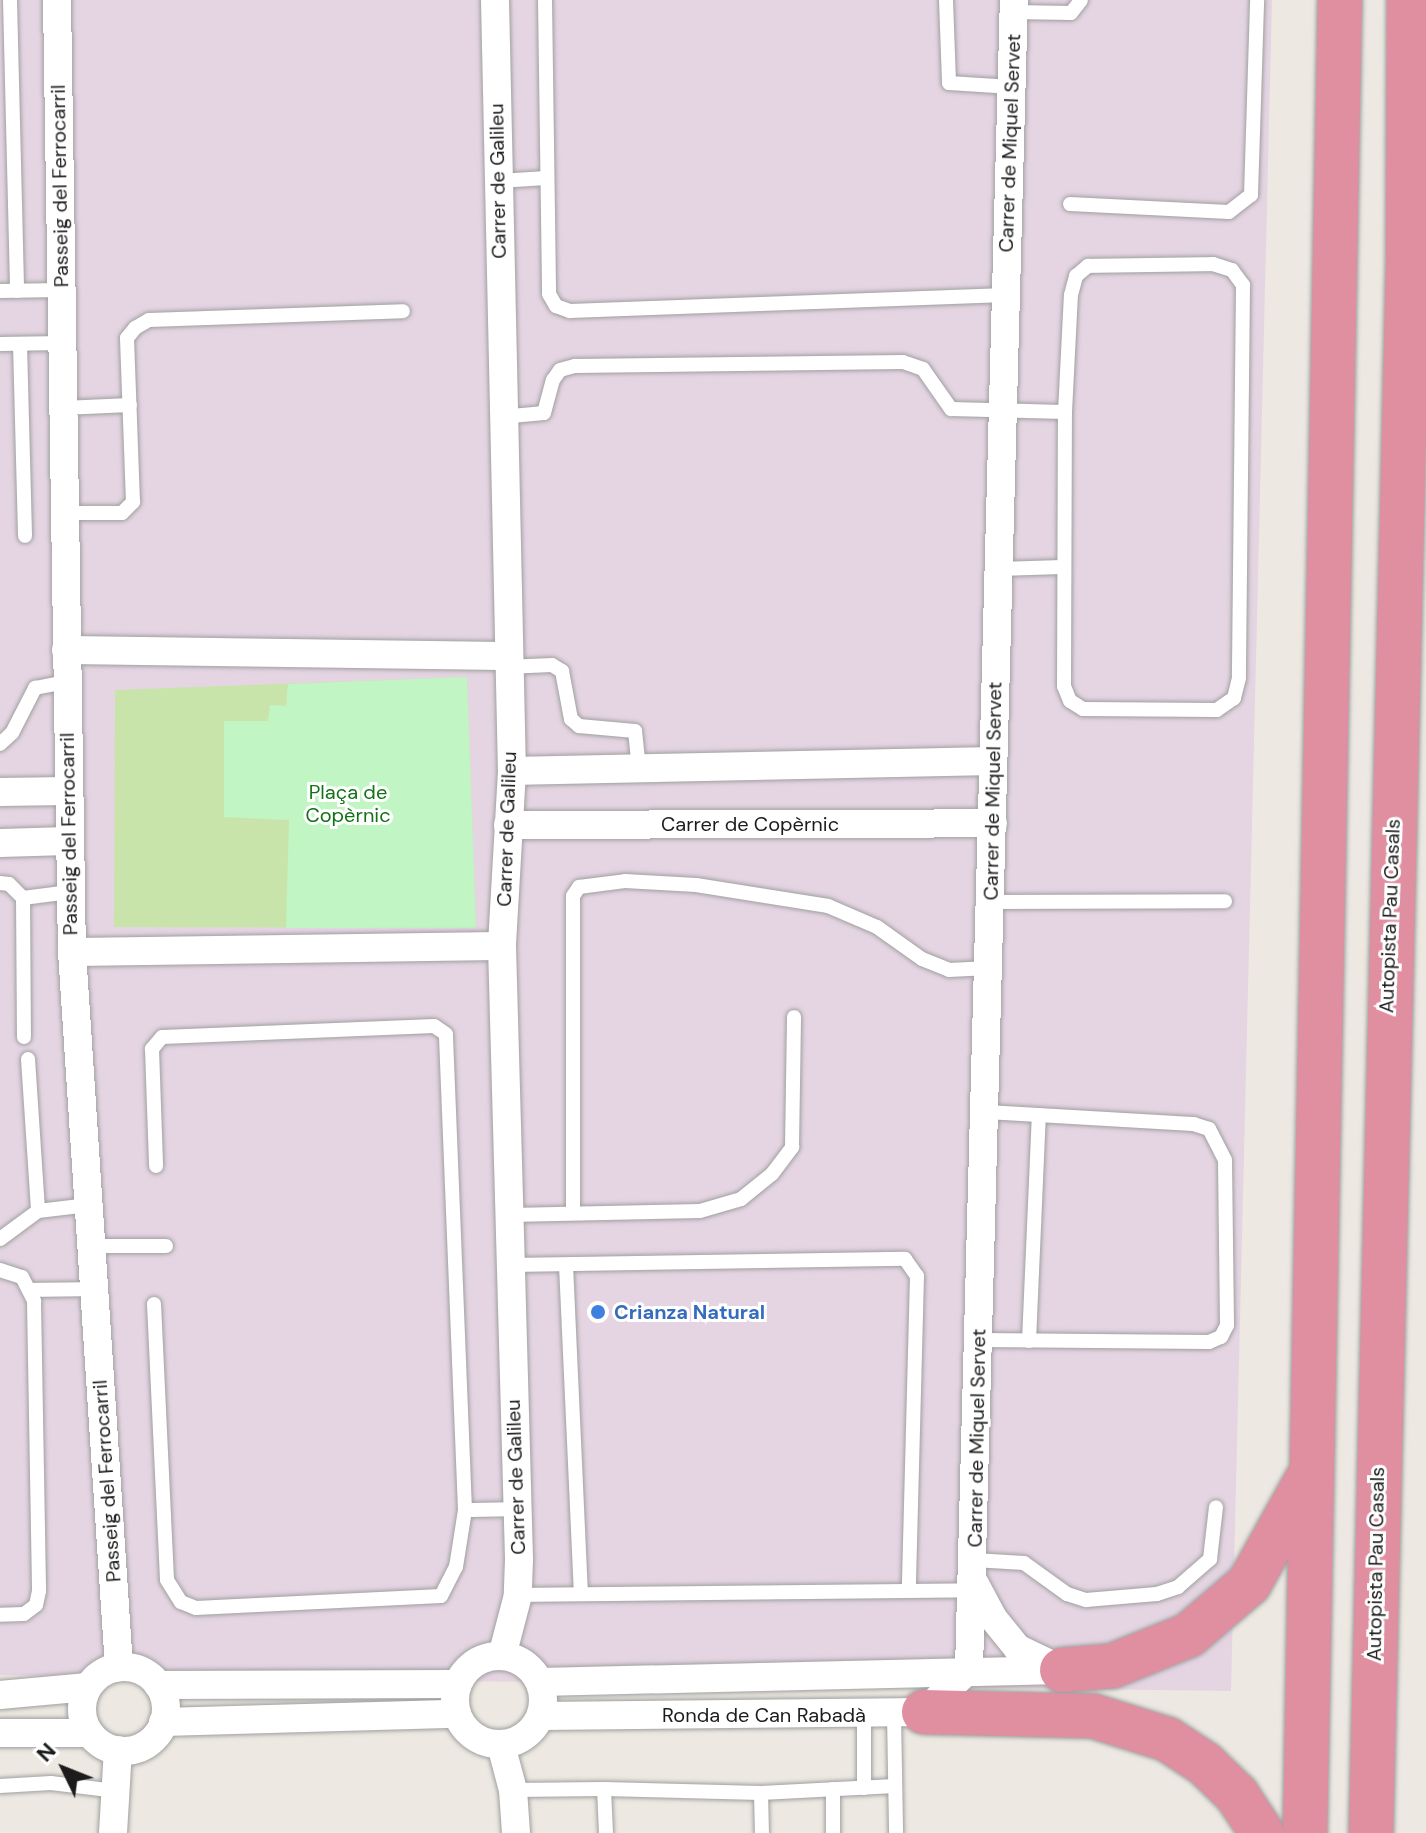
<!DOCTYPE html>
<html>
<head>
<meta charset="utf-8">
<style>
	body { margin:0 }
	#map { position:relative; width:1426px; height:1833px; overflow:hidden; background:#ede9e2; font-family:"DM Sans",sans-serif }
	div>[style] { position:absolute }
	.industrial>* { inset:0; background:#e5d5e3 }
	.grass>* { inset:0; background:#c9e4ab }
	.park>* { inset:0; background:#c1f5c4 }
	.roads { filter:drop-shadow(0 0 2px #a0a0a0) drop-shadow(0 0 2px #a0a0a0) }
	.lane>* { height:14px; margin:-7px; padding:0 7px; transform-origin:7px; border-radius:7px; background:#fff }
	.street>* { height:28px; margin:-14px; padding:0 14px; transform-origin:14px; border-radius:14px; background:#fff }
	.street>.ring { margin:-14px; padding:0; box-sizing:content-box; background:none; border:28px solid #fff; border-radius:50% }
	.highway>* { height:44px; margin:-22px; padding:0 22px; transform-origin:22px; border-radius:22px; background:#df8fa0 }
	.dots>* { width:22px; height:22px; translate:-50% -50%; box-sizing:border-box; border:4px solid #fff; border-radius:50% }
	span { translate:-50% -50%; white-space:nowrap; text-align:center; line-height:1.15; -webkit-text-stroke:6px #fff; paint-order:stroke }
	.street-label { font-size:20px; color:#1c1c1c }
	.park-label { font-size:20px; color:#137118 }
	.shop-label { font-size:20px; color:#366cbe; font-weight:700 }
	.left { translate:0 -50%; text-align:left }
	.north { position:absolute; left:24px; top:1729px; width:80px; height:80px; -webkit-text-stroke:6px #fff; paint-order:stroke; rotate:313deg; font-size:22px; font-weight:700; line-height:32px; text-align:center; color:#1c1c1c }
	.north::after { content:''; display:block; margin:auto; width:28px; height:36px; background:#1c1c1c; clip-path:polygon(50% 0,100% 100%,50% 72%,0 100%) }
</style>
</head>
<body>
<div id="map">
	<div class="industrial">
		<div style="clip-path:polygon(0 0,1272px 0,1231px 1691px,0 1675px)"></div>
	</div>
	<div class="grass">
		<div style="clip-path:polygon(467px 677px,476px 928px,114px 927px,115px 690px)"></div>
	</div>
	<div class="park">
		<div style="clip-path:polygon(467px 677px,476px 928px,286px 928px,289px 820px,224px 817px,224px 721px,268px 721px,270px 705px,286px 706px,288px 684px)"></div>
	</div>
	<div class="roads">
		<div class="lane">
			<div style="left:10px;top:0;width:291px;rotate:88.6deg"></div>
			<div style="left:545px;top:0;width:294px;rotate:89.2deg"></div>
			<div style="left:549px;top:294px;width:14px;rotate:60deg"></div>
			<div style="left:556px;top:306px;width:15px;rotate:20deg"></div>
			<div style="left:570px;top:311px;width:436px;rotate:-2.1deg"></div>
			<div style="left:946px;top:0;width:83px;rotate:87.9deg"></div>
			<div style="left:949px;top:83px;width:63px;rotate:3.6deg"></div>
			<div style="left:1014px;top:12px;width:57px;rotate:1deg"></div>
			<div style="left:1071px;top:13px;width:16px;rotate:-52deg"></div>
			<div style="left:498px;top:181px;width:49px;rotate:-3.5deg"></div>
			<div style="left:1070px;top:204px;width:159px;rotate:2.9deg"></div>
			<div style="left:1229px;top:212px;width:28px;rotate:-38deg"></div>
			<div style="left:1251px;top:195px;width:195px;rotate:-88.2deg"></div>
			<div style="left:1213px;top:264px;width:20px;rotate:18deg"></div>
			<div style="left:1232px;top:270px;width:19px;rotate:54deg"></div>
			<div style="left:1243px;top:285px;width:393px;rotate:90.6deg"></div>
			<div style="left:1239px;top:678px;width:21px;rotate:104deg"></div>
			<div style="left:1234px;top:698px;width:21px;rotate:145deg"></div>
			<div style="left:1217px;top:710px;width:134px;rotate:-179.6deg"></div>
			<div style="left:1083px;top:709px;width:15px;rotate:-148deg"></div>
			<div style="left:1070px;top:701px;width:16px;rotate:-112deg"></div>
			<div style="left:1064px;top:686px;width:274px;rotate:-89.8deg"></div>
			<div style="left:1065px;top:412px;width:117px;rotate:-87.1deg"></div>
			<div style="left:1071px;top:295px;width:20px;rotate:-75deg"></div>
			<div style="left:1076px;top:276px;width:16px;rotate:-40deg"></div>
			<div style="left:1088px;top:266px;width:125px;rotate:-0.9deg"></div>
			<div style="left:0;top:291px;width:61px;rotate:-0.9deg"></div>
			<div style="left:0;top:344px;width:62px;rotate:-0.9deg"></div>
			<div style="left:20px;top:344px;width:192px;rotate:88.5deg"></div>
			<div style="left:63px;top:408px;width:67px;rotate:-2.6deg"></div>
			<div style="left:501px;top:417px;width:43px;rotate:-5.3deg"></div>
			<div style="left:544px;top:413px;width:34px;rotate:-75deg"></div>
			<div style="left:553px;top:380px;width:12px;rotate:-55deg"></div>
			<div style="left:560px;top:370px;width:16px;rotate:-15deg"></div>
			<div style="left:575px;top:366px;width:328px;rotate:-0.7deg"></div>
			<div style="left:903px;top:362px;width:21px;rotate:19deg"></div>
			<div style="left:923px;top:369px;width:49px;rotate:55deg"></div>
			<div style="left:951px;top:409px;width:114px;rotate:1.5deg"></div>
			<div style="left:64px;top:513px;width:58px"></div>
			<div style="left:122px;top:513px;width:16px;rotate:-45deg"></div>
			<div style="left:133px;top:502px;width:164px;rotate:-92.1deg"></div>
			<div style="left:127px;top:338px;width:13px;rotate:-51deg"></div>
			<div style="left:135px;top:328px;width:16px;rotate:-30deg"></div>
			<div style="left:149px;top:320px;width:254px;rotate:-2deg"></div>
			<div style="left:998px;top:569px;width:65px;rotate:-1.8deg"></div>
			<div style="left:506px;top:667px;width:46px;rotate:-2.5deg"></div>
			<div style="left:552px;top:665px;width:12px;rotate:31deg"></div>
			<div style="left:562px;top:671px;width:49px;rotate:79.4deg"></div>
			<div style="left:571px;top:719px;width:11px;rotate:41deg"></div>
			<div style="left:579px;top:726px;width:56px;rotate:5.1deg"></div>
			<div style="left:635px;top:731px;width:37px;rotate:84deg"></div>
			<div style="left:0;top:744px;width:16px;rotate:-43deg"></div>
			<div style="left:12px;top:733px;width:51px;rotate:-62.9deg"></div>
			<div style="left:35px;top:688px;width:32px;rotate:-11deg"></div>
			<div style="left:0;top:883px;width:9px;rotate:6deg"></div>
			<div style="left:9px;top:884px;width:20px;rotate:45deg"></div>
			<div style="left:23px;top:898px;width:139px;rotate:89.6deg"></div>
			<div style="left:23px;top:898px;width:47px;rotate:-7.3deg"></div>
			<div style="left:991px;top:902px;width:234px;rotate:-0.2deg"></div>
			<div style="left:28px;top:1059px;width:152px;rotate:86.2deg"></div>
			<div style="left:573px;top:1213px;width:317px;rotate:-90deg"></div>
			<div style="left:573px;top:896px;width:11px;rotate:-56deg"></div>
			<div style="left:579px;top:887px;width:46px;rotate:-7.4deg"></div>
			<div style="left:625px;top:881px;width:71px;rotate:3.2deg"></div>
			<div style="left:696px;top:885px;width:134px;rotate:9deg"></div>
			<div style="left:828px;top:906px;width:53px;rotate:23.2deg"></div>
			<div style="left:877px;top:927px;width:55px;rotate:35.4deg"></div>
			<div style="left:922px;top:959px;width:29px;rotate:22deg"></div>
			<div style="left:949px;top:970px;width:40px;rotate:-2.9deg"></div>
			<div style="left:510px;top:1215px;width:190px;rotate:-1.2deg"></div>
			<div style="left:700px;top:1211px;width:43px;rotate:-16.3deg"></div>
			<div style="left:741px;top:1199px;width:40px;rotate:-39deg"></div>
			<div style="left:772px;top:1174px;width:34px;rotate:-53deg"></div>
			<div style="left:792px;top:1147px;width:130px;rotate:-89.1deg"></div>
			<div style="left:0;top:1239px;width:47px;rotate:-36.4deg"></div>
			<div style="left:38px;top:1211px;width:51px;rotate:-6.7deg"></div>
			<div style="left:91px;top:1246px;width:75px"></div>
			<div style="left:511px;top:1265px;width:394px;rotate:-0.9deg"></div>
			<div style="left:905px;top:1259px;width:21px;rotate:55deg"></div>
			<div style="left:917px;top:1276px;width:315px;rotate:91.5deg"></div>
			<div style="left:566px;top:1265px;width:329px;rotate:87.4deg"></div>
			<div style="left:0;top:1270px;width:23px;rotate:18deg"></div>
			<div style="left:22px;top:1277px;width:27px;rotate:63deg"></div>
			<div style="left:34px;top:1301px;width:290px;rotate:89deg"></div>
			<div style="left:39px;top:1591px;width:14px;rotate:102deg"></div>
			<div style="left:36px;top:1605px;width:15px;rotate:143deg"></div>
			<div style="left:24px;top:1614px;width:24px;rotate:178deg"></div>
			<div style="left:31px;top:1290px;width:63px;rotate:-0.9deg"></div>
			<div style="left:154px;top:1304px;width:276px;rotate:87.3deg"></div>
			<div style="left:167px;top:1580px;width:26px;rotate:58deg"></div>
			<div style="left:181px;top:1602px;width:16px;rotate:22deg"></div>
			<div style="left:196px;top:1608px;width:245px;rotate:-2.8deg"></div>
			<div style="left:441px;top:1596px;width:33px;rotate:-63deg"></div>
			<div style="left:456px;top:1567px;width:58px;rotate:-81deg"></div>
			<div style="left:465px;top:1510px;width:476px;rotate:-92.3deg"></div>
			<div style="left:446px;top:1034px;width:14px;rotate:-146deg"></div>
			<div style="left:434px;top:1026px;width:272px;rotate:177.7deg"></div>
			<div style="left:162px;top:1037px;width:16px;rotate:130deg"></div>
			<div style="left:152px;top:1049px;width:117px;rotate:88deg"></div>
			<div style="left:980px;top:1340px;width:229px;rotate:0.5deg"></div>
			<div style="left:1209px;top:1342px;width:13px;rotate:-23deg"></div>
			<div style="left:1221px;top:1337px;width:13px;rotate:-63deg"></div>
			<div style="left:1227px;top:1325px;width:165px;rotate:-90.7deg"></div>
			<div style="left:1225px;top:1160px;width:35px;rotate:-117deg"></div>
			<div style="left:1209px;top:1129px;width:16px;rotate:-162deg"></div>
			<div style="left:1194px;top:1124px;width:209px;rotate:-176.7deg"></div>
			<div style="left:1029px;top:1341px;width:226px;rotate:-87.5deg"></div>
			<div style="left:465px;top:1510px;width:51px;rotate:-1.1deg"></div>
			<div style="left:974px;top:1560px;width:50px;rotate:3.4deg"></div>
			<div style="left:1024px;top:1563px;width:53px;rotate:35.8deg"></div>
			<div style="left:1067px;top:1594px;width:20px;rotate:18deg"></div>
			<div style="left:1086px;top:1600px;width:71px;rotate:-4.8deg"></div>
			<div style="left:1157px;top:1594px;width:22px;rotate:-18deg"></div>
			<div style="left:1178px;top:1587px;width:43px;rotate:-41.2deg"></div>
			<div style="left:1210px;top:1559px;width:52px;rotate:-83.4deg"></div>
			<div style="left:518px;top:1595px;width:455px;rotate:-0.6deg"></div>
			<div style="left:894px;top:1714px;width:119px;rotate:89deg"></div>
			<div style="left:0;top:1786px;width:51px;rotate:-3.4deg"></div>
			<div style="left:51px;top:1783px;width:64px;rotate:7.1deg"></div>
			<div style="left:864px;top:1788px;width:74px;rotate:-90deg"></div>
			<div style="left:833px;top:1789px;width:44px;rotate:90deg"></div>
			<div style="left:513px;top:1790px;width:91px;rotate:-0.6deg"></div>
			<div style="left:761px;top:1793px;width:134px;rotate:-3deg"></div>
			<div style="left:606px;top:1833px;width:44px;rotate:-92.6deg"></div>
			<div style="left:604px;top:1789px;width:157px;rotate:1.5deg"></div>
			<div style="left:761px;top:1793px;width:40px;rotate:88.6deg"></div>
		</div>
		<div class="street">
			<div style="left:57px;top:0;width:952px;rotate:89.1deg"></div>
			<div style="left:72px;top:952px;width:717px;rotate:86.24deg"></div>
			<div style="left:495px;top:0;width:771px;rotate:88.74deg"></div>
			<div style="left:512px;top:771px;width:175px;rotate:93.3deg"></div>
			<div style="left:502px;top:946px;width:613px;rotate:88.41deg"></div>
			<div style="left:519px;top:1559px;width:36px;rotate:92deg"></div>
			<div style="left:518px;top:1595px;width:63px;rotate:104.7deg"></div>
			<div style="left:66px;top:650px;width:440px;rotate:0.8deg"></div>
			<div style="left:512px;top:771px;width:480px;rotate:-1.2deg"></div>
			<div style="left:0;top:792px;width:67px;rotate:-0.9deg"></div>
			<div style="left:508px;top:825px;width:485px;rotate:-0.2deg"></div>
			<div style="left:0;top:843px;width:68px;rotate:-1.7deg"></div>
			<div style="left:72px;top:952px;width:430px;rotate:-0.8deg"></div>
			<div style="left:975px;top:1584px;width:38px;rotate:62deg"></div>
			<div style="left:993px;top:1618px;width:38px;rotate:51deg"></div>
			<div style="left:1017px;top:1648px;width:41px;rotate:25.9deg"></div>
			<div class="ring" style="left:455px;top:1656px;width:60px;height:60px"></div>
			<div class="ring" style="left:82px;top:1667px;width:56px;height:56px"></div>
			<div style="left:540px;top:1682px;width:522px;rotate:-1.32deg"></div>
			<div style="left:158px;top:1685px;width:298px;rotate:-0.2deg"></div>
			<div style="left:0;top:1695px;width:88px;rotate:-5.2deg"></div>
			<div style="left:541px;top:1716px;width:383px;rotate:-0.6deg"></div>
			<div style="left:924px;top:1712px;width:62px;rotate:-43.7deg"></div>
			<div style="left:969px;top:1669px;width:1670px;rotate:-88.46deg"></div>
			<div style="left:163px;top:1722px;width:293px;rotate:-1.6deg"></div>
			<div style="left:0;top:1733px;width:89px"></div>
			<div style="left:501px;top:1745px;width:47px;rotate:75.1deg"></div>
			<div style="left:513px;top:1790px;width:43px;rotate:86deg"></div>
			<div style="left:113px;top:1833px;width:83px;rotate:-86.6deg"></div>
		</div>
		<div class="highway">
			<div style="left:1062px;top:1670px;width:50px;rotate:-4.6deg"></div>
			<div style="left:1112px;top:1666px;width:83px;rotate:-21.9deg"></div>
			<div style="left:1189px;top:1635px;width:79px;rotate:-40.4deg"></div>
			<div style="left:1249px;top:1584px;width:118px;rotate:-61deg"></div>
			<div style="left:924px;top:1712px;width:169px;rotate:1.4deg"></div>
			<div style="left:1093px;top:1716px;width:77px;rotate:17.3deg"></div>
			<div style="left:1167px;top:1739px;width:45px;rotate:33.3deg"></div>
			<div style="left:1205px;top:1764px;width:45px;rotate:44.1deg"></div>
			<div style="left:1237px;top:1795px;width:45px;rotate:56.7deg"></div>
			<div style="left:1305px;top:1833px;width:1833px;rotate:-88.91deg"></div>
			<div style="left:1371px;top:1833px;width:1571px;rotate:-88.65deg"></div>
			<div style="left:1408px;top:262px;width:262px;rotate:-89.8deg"></div>
		</div>
	</div>
	<div class="dots">
		<div style="left:598px;top:1312px;background:#3f7fe0"></div>
	</div>
	<div class="street-label">
		<span style="left:1010px;top:143px;rotate:-88deg">Carrer de Miquel Servet</span>
		<span style="left:498px;top:181px;rotate:-91deg">Carrer de Galileu</span>
		<span style="left:60px;top:186px;rotate:-91deg">Passeig del Ferrocarril</span>
		<span style="left:993px;top:791px;rotate:-89deg">Carrer de Miquel Servet</span>
		<span style="left:750px;top:824px">Carrer de Copèrnic</span>
		<span style="left:507px;top:829px;rotate:-88deg">Carrer de Galileu</span>
		<span style="left:69px;top:834px;rotate:-91deg">Passeig del Ferrocarril</span>
		<span style="left:1390px;top:916px;rotate:-88deg">Autopista Pau Casals</span>
		<span style="left:977px;top:1438px;rotate:-89deg">Carrer de Miquel Servet</span>
		<span style="left:516px;top:1477px;rotate:-92deg">Carrer de Galileu</span>
		<span style="left:107px;top:1481px;rotate:-94deg">Passeig del Ferrocarril</span>
		<span style="left:1376px;top:1564px;rotate:-89deg">Autopista Pau Casals</span>
		<span style="left:764px;top:1715px">Ronda de Can Rabadà</span>
	</div>
	<div class="park-label">
		<span style="left:348px;top:804px">Plaça de<br>Copèrnic</span>
	</div>
	<div class="shop-label">
		<span class="left" style="left:614px;top:1312px">Crianza Natural</span>
	</div>
	<div class="north">N</div>
</div>
</body>
</html>
